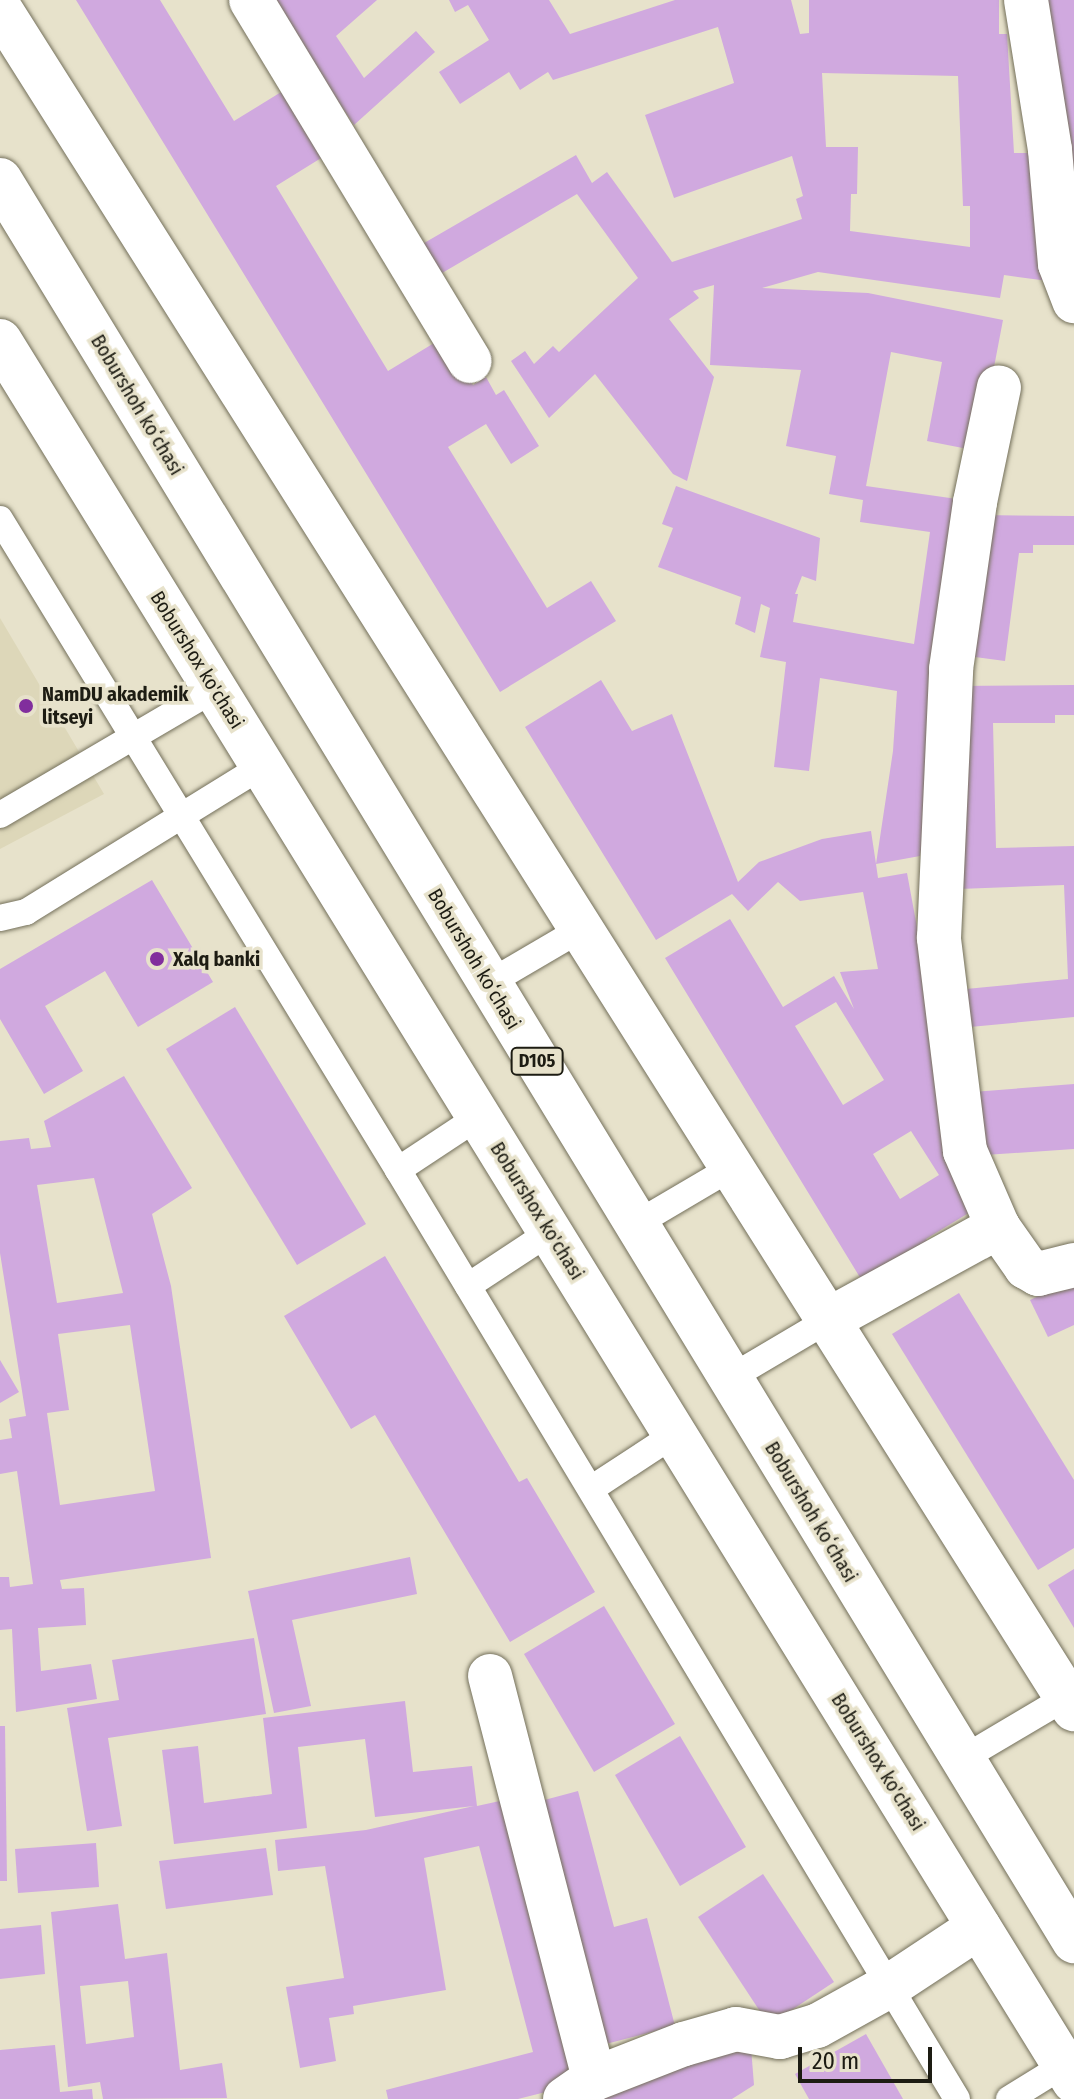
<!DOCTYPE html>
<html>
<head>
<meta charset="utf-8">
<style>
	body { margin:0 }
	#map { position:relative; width:1074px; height:2099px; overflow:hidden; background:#e7e2cb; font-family:"Fira Sans Condensed",sans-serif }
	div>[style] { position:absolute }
	.built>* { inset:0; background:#ddd7b9 }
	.building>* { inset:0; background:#d0a9df }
	.roads { filter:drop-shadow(0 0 2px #74705b) drop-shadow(0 0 2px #74705b) }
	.service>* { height:26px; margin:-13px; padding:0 13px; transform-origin:13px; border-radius:13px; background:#fff }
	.minor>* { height:44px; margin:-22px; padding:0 22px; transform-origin:22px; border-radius:22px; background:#fff }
	.primary>* { height:44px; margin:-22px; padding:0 22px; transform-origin:22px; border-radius:22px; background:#fff }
	.dots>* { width:22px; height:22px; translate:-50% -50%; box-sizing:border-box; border:4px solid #e7e2cb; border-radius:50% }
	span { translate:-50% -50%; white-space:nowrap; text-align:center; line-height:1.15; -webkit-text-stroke:7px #e7e2cb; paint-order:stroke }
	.shield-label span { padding:2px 6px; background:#e7e2cb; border:2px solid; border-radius:6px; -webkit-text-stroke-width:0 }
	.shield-label { font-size:18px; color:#1d1c13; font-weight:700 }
	.street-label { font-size:20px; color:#1d1c13 }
	.poi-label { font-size:20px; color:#1d1c13; font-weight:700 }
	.left { translate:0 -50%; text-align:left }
	.scale { position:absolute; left:798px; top:2047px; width:134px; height:36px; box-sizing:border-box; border:4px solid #1d1c13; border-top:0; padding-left:10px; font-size:24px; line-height:28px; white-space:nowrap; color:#1d1c13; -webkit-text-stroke:6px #e7e2cb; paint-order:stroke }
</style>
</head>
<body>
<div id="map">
	<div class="built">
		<div style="clip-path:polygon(0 618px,104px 794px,0 849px)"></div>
	</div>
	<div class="building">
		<div style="clip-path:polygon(76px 0,160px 0,234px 121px,286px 89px,326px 155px,276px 186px,388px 371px,444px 337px,473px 385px,486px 377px,496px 395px,504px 390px,539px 446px,511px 464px,486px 424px,448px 447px,547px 608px,591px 581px,616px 621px,500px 692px)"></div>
		<div style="clip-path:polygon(270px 0,377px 0,336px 36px,364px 78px,416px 31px,435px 52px,354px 125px)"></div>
		<div style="clip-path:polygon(evenodd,449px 0,549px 0,570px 34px,675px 0,791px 0,800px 34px,809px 33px,809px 0,999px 0,999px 34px,1007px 34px,1014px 153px,1046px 153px,1048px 281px,1004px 275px,1000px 298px,818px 272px,762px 288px,868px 293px,1003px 320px,978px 451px,927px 441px,942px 362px,891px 352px,866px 486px,971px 501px,920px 856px,876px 864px,878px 878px,907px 873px,931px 1003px,980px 1206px,926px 1239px,929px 1245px,864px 1284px,665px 958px,730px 919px,783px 1007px,834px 976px,854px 1009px,840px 972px,878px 969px,863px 892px,800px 901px,778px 882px,748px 911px,732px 894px,656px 940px,525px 727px,601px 680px,632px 731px,672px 714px,738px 882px,759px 862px,822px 839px,871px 831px,876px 864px,893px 751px,897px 691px,820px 678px,809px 771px,774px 767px,786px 662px,760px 657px,770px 608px,761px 604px,755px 633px,735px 624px,741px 597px,658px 567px,673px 528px,662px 524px,676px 486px,820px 538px,816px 581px,802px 576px,795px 594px,798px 594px,793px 622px,914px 644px,930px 532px,860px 522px,863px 500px,829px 494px,836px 456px,786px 446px,801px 370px,710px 365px,714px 285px,693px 291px,699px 298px,669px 319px,714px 377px,687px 481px,673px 474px,595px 374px,549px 418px,511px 361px,525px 351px,534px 364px,553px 346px,559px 352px,638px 278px,577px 194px,437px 276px,419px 246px,576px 155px,592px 183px,607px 172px,672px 262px,802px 219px,796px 199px,803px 196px,792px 156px,674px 198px,645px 115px,734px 83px,718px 27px,553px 80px,548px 72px,520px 90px,509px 72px,460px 104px,439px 72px,489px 40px,468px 5px,455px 12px,449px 0,822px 73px,958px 76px,963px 206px,970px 206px,970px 247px,850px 231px,851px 194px,857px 194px,858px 147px,826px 147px,822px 73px,449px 0,836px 1002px,884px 1080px,843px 1105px,795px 1026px,836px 1002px,449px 0,911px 1131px,939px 1175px,900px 1199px,873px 1154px,911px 1131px)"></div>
		<div style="clip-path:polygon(1039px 0,1074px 0,1074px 241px)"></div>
		<div style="clip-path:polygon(978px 515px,1074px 516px,1074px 545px,1033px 545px,1033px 553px,1019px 553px,1005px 661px,960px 655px)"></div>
		<div style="clip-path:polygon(1074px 685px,1074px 715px,1055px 715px,1055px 723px,993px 723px,996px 848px,1074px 846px,1074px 1017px,970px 1027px,966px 989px,1068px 979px,1064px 885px,959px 889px,953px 686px)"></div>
		<div style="clip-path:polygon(152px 880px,213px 982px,138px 1027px,105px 971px,45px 1006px,83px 1071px,44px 1094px,0 1019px,0 969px)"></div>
		<div style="clip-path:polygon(235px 1007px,366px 1224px,297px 1265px,166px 1049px)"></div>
		<div style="clip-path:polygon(evenodd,124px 1076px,192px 1188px,152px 1214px,171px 1286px,211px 1558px,60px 1580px,62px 1589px,84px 1588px,86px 1625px,38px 1628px,41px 1671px,91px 1664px,97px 1699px,16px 1712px,12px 1629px,0 1630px,0 1577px,9px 1577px,10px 1587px,33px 1584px,17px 1471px,0 1474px,0 1440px,12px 1438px,9px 1419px,26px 1416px,0 1253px,0 1141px,29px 1138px,31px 1149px,51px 1147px,44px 1121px,124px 1076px,94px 1178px,123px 1293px,57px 1303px,37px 1185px,94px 1178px,124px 1076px,130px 1325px,155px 1491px,60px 1505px,47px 1413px,69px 1410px,58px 1334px,130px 1325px)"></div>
		<div style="clip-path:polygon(1074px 1084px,1074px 1149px,985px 1155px,973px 1092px)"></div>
		<div style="clip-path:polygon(385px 1256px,519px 1482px,527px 1478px,595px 1592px,510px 1642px,375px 1415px,351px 1429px,284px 1316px)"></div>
		<div style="clip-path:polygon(1074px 1279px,1074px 1325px,1048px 1337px,1030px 1300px)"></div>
		<div style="clip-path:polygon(959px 1293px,1074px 1480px,1074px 1548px,1038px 1570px,892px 1334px)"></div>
		<div style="clip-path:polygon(0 1360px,19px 1392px,0 1403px)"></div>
		<div style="clip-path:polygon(410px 1557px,417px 1594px,292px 1620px,311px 1706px,274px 1713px,248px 1591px)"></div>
		<div style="clip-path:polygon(1074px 1569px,1074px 1628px,1048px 1585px)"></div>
		<div style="clip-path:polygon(604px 1606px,675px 1724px,594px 1772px,524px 1654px)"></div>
		<div style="clip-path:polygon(254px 1638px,266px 1714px,108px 1738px,122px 1826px,87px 1831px,67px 1708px,119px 1700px,112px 1660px)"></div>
		<div style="clip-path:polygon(405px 1701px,413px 1772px,472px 1766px,477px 1806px,514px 1798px,589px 2081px,518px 2099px,388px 2099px,386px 2090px,533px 2052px,479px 1846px,424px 1858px,446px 1990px,353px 2006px,354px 2014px,329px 2018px,336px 2061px,300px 2068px,286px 1987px,344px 1978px,325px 1866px,278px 1871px,275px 1840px,366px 1830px,474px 1806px,375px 1817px,365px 1739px,298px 1747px,307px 1828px,174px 1844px,162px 1750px,198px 1746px,204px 1803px,272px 1794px,263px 1718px)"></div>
		<div style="clip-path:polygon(0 1726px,5px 1726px,7px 1881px,0 1881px)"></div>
		<div style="clip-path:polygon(680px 1736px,746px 1847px,680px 1886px,615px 1775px)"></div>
		<div style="clip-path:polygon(578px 1791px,614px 1927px,647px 1918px,675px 2026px,602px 2045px,537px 1802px)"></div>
		<div style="clip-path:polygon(96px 1843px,99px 1887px,18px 1893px,15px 1849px)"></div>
		<div style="clip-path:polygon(266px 1848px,273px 1895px,166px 1909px,159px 1861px)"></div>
		<div style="clip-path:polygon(763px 1874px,834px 1982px,769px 2025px,698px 1917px)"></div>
		<div style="clip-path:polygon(evenodd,118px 1904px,125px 1959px,167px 1953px,180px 2070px,222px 2063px,227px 2098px,103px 2099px,100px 2082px,68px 2087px,51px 1912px,118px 1904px,128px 1981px,134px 2037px,86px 2044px,80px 1986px,128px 1981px)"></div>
		<div style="clip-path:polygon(41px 1925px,45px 1974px,0 1979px,0 1929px)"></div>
		<div style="clip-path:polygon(866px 2034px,903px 2099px,809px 2099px,795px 2074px)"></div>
		<div style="clip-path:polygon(750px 2035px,754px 2085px,732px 2099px,578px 2099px)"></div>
		<div style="clip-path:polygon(55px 2045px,60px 2092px,92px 2089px,93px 2099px,0 2099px,0 2050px)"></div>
	</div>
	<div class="roads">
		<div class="service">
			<div style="left:0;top:519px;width:763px;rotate:58.56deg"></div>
			<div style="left:398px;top:1170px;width:1084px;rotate:58.96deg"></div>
			<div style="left:0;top:815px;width:249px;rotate:-30.4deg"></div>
			<div style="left:0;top:918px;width:27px;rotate:-13deg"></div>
			<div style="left:26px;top:912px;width:278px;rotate:-31.7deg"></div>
			<div style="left:489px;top:983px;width:107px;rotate:-30.4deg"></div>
			<div style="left:398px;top:1170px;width:96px;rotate:-33.5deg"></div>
			<div style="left:636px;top:1224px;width:110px;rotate:-30.5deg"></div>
			<div style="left:468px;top:1286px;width:98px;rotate:-33.4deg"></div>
			<div style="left:730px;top:1378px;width:114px;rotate:-30.6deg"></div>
			<div style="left:591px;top:1489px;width:100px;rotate:-33.2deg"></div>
			<div style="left:962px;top:1759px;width:122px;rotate:-30.6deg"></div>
			<div style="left:1009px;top:2099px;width:65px;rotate:-31.7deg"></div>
		</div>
		<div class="minor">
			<div style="left:251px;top:0;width:422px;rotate:58.8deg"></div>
			<div style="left:1026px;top:0;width:152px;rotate:80.9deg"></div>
			<div style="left:1050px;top:150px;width:114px;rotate:85deg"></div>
			<div style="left:1060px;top:264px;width:40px;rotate:69deg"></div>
			<div style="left:0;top:9px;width:2011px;rotate:57.72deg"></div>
			<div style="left:998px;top:1227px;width:83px;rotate:-113.5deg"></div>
			<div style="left:965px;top:1151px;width:215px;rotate:-97deg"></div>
			<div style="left:939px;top:938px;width:269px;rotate:-87.4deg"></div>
			<div style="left:951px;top:669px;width:169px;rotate:-81.8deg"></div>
			<div style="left:975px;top:502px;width:117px;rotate:-78.2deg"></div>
			<div style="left:828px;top:1320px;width:194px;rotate:-28.7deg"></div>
			<div style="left:998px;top:1227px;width:49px;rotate:55deg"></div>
			<div style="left:1026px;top:1267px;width:14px;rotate:30deg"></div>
			<div style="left:1038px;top:1274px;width:37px;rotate:-14deg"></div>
			<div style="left:490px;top:1676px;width:416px;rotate:75.5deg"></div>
			<div style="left:565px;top:2099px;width:35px;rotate:-35deg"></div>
			<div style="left:594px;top:2079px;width:97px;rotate:-21.3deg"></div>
			<div style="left:684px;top:2044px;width:54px;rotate:-16.1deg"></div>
			<div style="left:736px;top:2029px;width:45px;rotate:10.3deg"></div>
			<div style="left:780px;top:2037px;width:39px;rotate:-17deg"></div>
			<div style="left:817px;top:2026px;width:85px;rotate:-29deg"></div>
			<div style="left:891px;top:1985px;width:105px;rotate:-33.4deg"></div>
		</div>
		<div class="primary">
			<div style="left:0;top:180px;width:2063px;rotate:58.62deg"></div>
			<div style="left:0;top:341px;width:2045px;rotate:58.32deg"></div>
		</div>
	</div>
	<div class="dots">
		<div style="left:26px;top:706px;background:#812e9d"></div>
		<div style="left:157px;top:959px;background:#812e9d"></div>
	</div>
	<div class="shield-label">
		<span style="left:537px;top:1061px">D105</span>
	</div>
	<div class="street-label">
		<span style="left:137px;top:405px;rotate:59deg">Boburshoh koʻchasi</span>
		<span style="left:197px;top:660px;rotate:58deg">Boburshox ko'chasi</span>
		<span style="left:474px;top:959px;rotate:59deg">Boburshoh koʻchasi</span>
		<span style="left:537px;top:1211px;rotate:58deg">Boburshox ko'chasi</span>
		<span style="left:811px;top:1512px;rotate:59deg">Boburshoh koʻchasi</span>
		<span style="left:878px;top:1762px;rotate:58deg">Boburshox ko'chasi</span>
	</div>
	<div class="poi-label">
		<span class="left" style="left:42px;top:706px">NamDU akademik<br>litseyi</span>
		<span class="left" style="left:173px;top:959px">Xalq banki</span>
	</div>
	<div class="scale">20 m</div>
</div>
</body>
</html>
